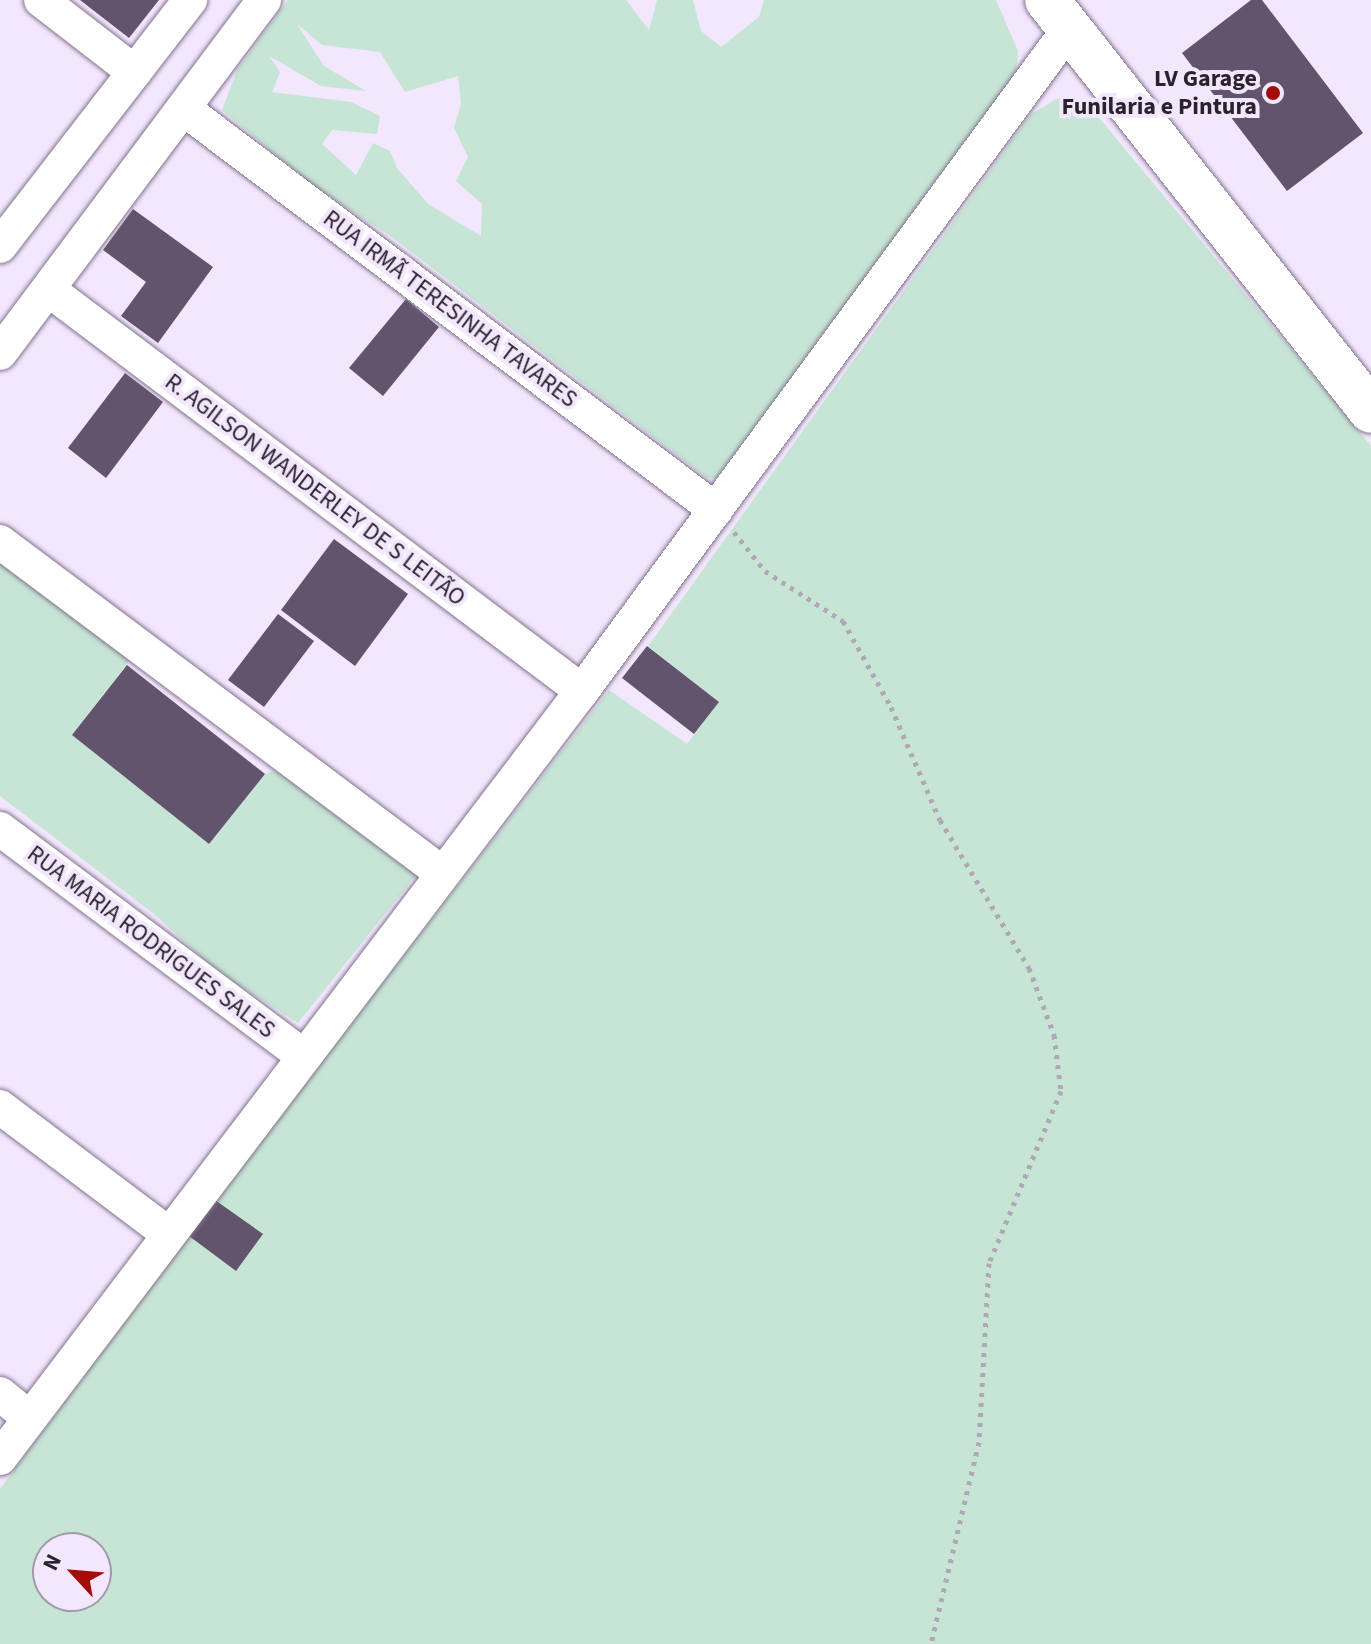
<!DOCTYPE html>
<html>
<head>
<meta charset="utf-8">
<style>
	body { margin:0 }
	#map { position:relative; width:1371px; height:1644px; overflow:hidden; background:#f3e7fe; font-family:"Source Sans 3",sans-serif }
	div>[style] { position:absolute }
	.green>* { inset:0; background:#c6e5d5 }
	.building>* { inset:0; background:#61546c }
	.path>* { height:5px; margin-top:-2.5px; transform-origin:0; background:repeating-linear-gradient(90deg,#b1a7ba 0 4px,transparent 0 10px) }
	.roads { filter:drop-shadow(0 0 2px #81738d) drop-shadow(0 0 2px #81738d) }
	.street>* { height:34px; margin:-17px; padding:0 17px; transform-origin:17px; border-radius:17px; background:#fff }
	.primary>* { height:44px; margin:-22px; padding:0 22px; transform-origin:22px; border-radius:22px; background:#fff }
	.dots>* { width:22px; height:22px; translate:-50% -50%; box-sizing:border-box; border:4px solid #f3e7fe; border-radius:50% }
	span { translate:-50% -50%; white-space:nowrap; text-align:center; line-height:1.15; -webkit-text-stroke:8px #f3e7fe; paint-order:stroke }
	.poi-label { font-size:24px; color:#28232d; font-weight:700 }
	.right { translate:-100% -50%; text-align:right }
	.street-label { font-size:24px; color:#28232d }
	.north { position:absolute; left:32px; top:1532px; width:80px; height:80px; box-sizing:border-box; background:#f3e7fe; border:2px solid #a299aa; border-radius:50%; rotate:296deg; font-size:22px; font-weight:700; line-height:32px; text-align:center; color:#28232d }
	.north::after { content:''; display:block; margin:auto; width:28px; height:36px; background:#a30c09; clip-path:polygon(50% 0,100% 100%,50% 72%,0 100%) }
</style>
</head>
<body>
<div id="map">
	<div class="green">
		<div style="clip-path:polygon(evenodd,288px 0,626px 0,649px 30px,657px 0,693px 0,701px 31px,721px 47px,759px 17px,764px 0,996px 0,1018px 51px,1016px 73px,719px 479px,707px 478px,393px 238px,311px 184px,222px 110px,237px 70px,288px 0,297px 24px,322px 45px,380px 52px,405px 92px,458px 76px,461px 104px,454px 128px,468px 157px,456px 181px,482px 204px,481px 236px,428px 204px,397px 168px,390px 151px,373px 143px,356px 175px,322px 144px,332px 130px,377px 134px,380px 116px,351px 102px,272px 92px,280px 72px,269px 56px,321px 86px,366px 91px,324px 66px,297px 24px)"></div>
		<div style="clip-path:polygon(evenodd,1060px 97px,1096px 114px,1371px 446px,1371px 1644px,0 1644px,0 1489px,189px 1236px,235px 1270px,262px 1234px,215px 1200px,609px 690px,687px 744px,719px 702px,648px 646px,1031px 114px,1060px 97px,48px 1548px,96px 1548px,96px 1596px,48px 1596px,48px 1548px)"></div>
		<div style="clip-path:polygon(0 560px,133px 656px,72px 735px,209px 844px,265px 774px,276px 770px,416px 875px,298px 1023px,217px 971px,154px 914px,0 796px)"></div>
	</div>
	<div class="building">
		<div style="clip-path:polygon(80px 0,159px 0,129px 38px)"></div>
		<div style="clip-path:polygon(1251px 0,1262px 0,1363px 133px,1287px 191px,1182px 53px)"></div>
		<div style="clip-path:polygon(133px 209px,213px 267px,158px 343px,121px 316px,146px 282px,103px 250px)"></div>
		<div style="clip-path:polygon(406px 299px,439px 327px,383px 396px,349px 368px)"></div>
		<div style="clip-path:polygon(125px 373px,163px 402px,106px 478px,68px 448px)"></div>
		<div style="clip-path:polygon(334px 539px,408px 594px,355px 666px,281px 610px)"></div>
		<div style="clip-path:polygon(278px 614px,314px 641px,264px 707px,228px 680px)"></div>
		<div style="clip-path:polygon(647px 646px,719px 702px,694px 734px,622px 678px)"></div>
		<div style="clip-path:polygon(127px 665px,265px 774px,209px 844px,72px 735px)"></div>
		<div style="clip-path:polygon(215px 1200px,263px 1234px,236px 1271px,189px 1236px)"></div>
	</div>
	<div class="path">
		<div style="left:734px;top:532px;width:50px;rotate:51.5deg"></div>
		<div style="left:765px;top:571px;width:93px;rotate:32.7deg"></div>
		<div style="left:843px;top:621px;width:98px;rotate:60.8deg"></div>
		<div style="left:891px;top:707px;width:123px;rotate:66.6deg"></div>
		<div style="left:940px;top:820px;width:173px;rotate:59deg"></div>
		<div style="left:1029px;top:968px;width:72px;rotate:69.5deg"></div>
		<div style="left:1054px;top:1035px;width:56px;rotate:82.9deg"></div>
		<div style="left:1061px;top:1091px;width:186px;rotate:112.7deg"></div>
		<div style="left:989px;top:1263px;width:179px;rotate:93.2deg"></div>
		<div style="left:979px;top:1442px;width:208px;rotate:103.4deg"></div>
	</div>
	<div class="roads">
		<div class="street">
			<div style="left:41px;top:0;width:118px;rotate:37.7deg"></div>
			<div style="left:184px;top:109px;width:666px;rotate:37.01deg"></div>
			<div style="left:0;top:246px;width:311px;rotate:-52.3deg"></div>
			<div style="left:49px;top:290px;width:667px;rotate:36.96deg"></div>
			<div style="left:0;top:353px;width:441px;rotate:-53.2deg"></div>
			<div style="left:0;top:542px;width:552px;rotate:36.83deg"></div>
			<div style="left:0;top:829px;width:377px;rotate:36.8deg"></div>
			<div style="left:0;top:1107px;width:209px;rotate:37deg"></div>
			<div style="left:0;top:1394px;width:38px;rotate:39deg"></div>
			<div style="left:0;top:1458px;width:963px;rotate:-52.81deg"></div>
			<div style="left:582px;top:691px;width:822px;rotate:-53.66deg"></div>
		</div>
		<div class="primary">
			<div style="left:1047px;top:0;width:523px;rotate:51.75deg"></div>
		</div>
	</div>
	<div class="dots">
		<div style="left:1273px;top:93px;background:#a30c09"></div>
	</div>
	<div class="poi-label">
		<span class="right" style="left:1257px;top:93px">LV Garage<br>Funilaria e Pintura</span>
	</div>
	<div class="street-label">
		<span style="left:450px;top:309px;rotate:37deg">RUA IRMÃ TERESINHA TAVARES</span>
		<span style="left:315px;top:490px;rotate:37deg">R. AGILSON WANDERLEY DE S LEITÃO</span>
		<span style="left:151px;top:942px;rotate:37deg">RUA MARIA RODRIGUES SALES</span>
	</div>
	<div class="north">N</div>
</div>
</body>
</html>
